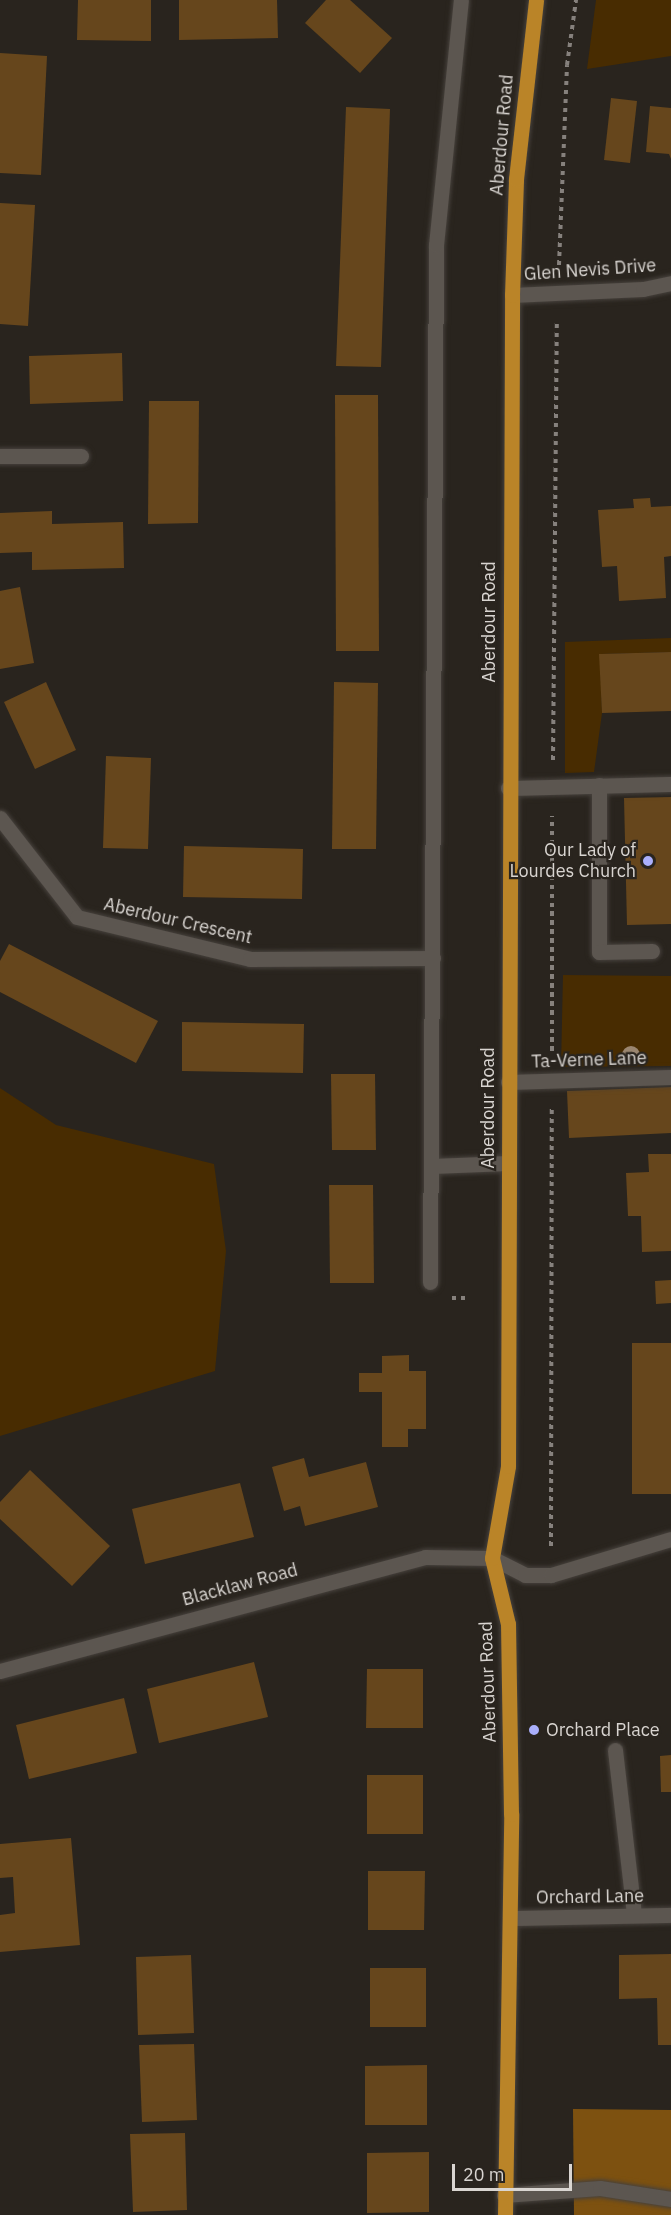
<!DOCTYPE html>
<html>
<head>
<meta charset="utf-8">
<style>
	body { margin:0 }
	#map { position:relative; width:671px; height:2215px; overflow:hidden; background:#29241e; font-family:"IBM Plex Sans",sans-serif }
	div>[style] { position:absolute }
	.green>* { inset:0; background:#482c01 }
	.forest>* { inset:0; background:#7d5110 }
	.building>* { inset:0; background:#66461c }
	.path>* { height:4px; margin-top:-2px; transform-origin:0; background:repeating-linear-gradient(90deg,#86817d 0 4.5px,transparent 0 9px) }
	.roads { filter:drop-shadow(0 0 2px #46413c) drop-shadow(0 0 2px #46413c) }
	.minor>* { height:15px; margin:-7.5px; padding:0 7.5px; transform-origin:7.5px; border-radius:7.5px; background:#5c5650 }
	.major>* { height:15px; margin:-7.5px; padding:0 7.5px; transform-origin:7.5px; border-radius:7.5px; background:#ba8428 }
	.trees>* { width:18px; height:18px; margin:-9px; border-radius:50%; background:#9a8670 }
	.dots>* { width:16px; height:16px; translate:-50% -50%; box-sizing:border-box; border:3px solid #29241e; border-radius:50% }
	span { translate:-50% -50%; white-space:nowrap; text-align:center; line-height:1.15; -webkit-text-stroke:4.5px #29241e; paint-order:stroke }
	.street-label { font-size:18px; color:#d9d5d1 }
	.poi-label { font-size:18px; color:#d9d5d1 }
	.right { translate:-100% -50%; text-align:right }
	.left { translate:0 -50%; text-align:left }
	.scale { position:absolute; left:452px; top:2164px; width:120px; height:27px; box-sizing:border-box; border:3px solid #d9d5d1; border-top:0; padding-left:8px; font-size:18px; line-height:21px; white-space:nowrap; color:#d9d5d1; -webkit-text-stroke:4px #29241e; paint-order:stroke }
</style>
</head>
<body>
<div id="map">
	<div class="green">
		<div style="clip-path:polygon(596px 0,671px 0,671px 56px,587px 69px)"></div>
		<div style="clip-path:polygon(671px 638px,671px 652px,600px 654px,602px 713px,594px 772px,565px 773px,565px 642px)"></div>
		<div style="clip-path:polygon(563px 975px,671px 976px,671px 1066px,561px 1067px)"></div>
		<div style="clip-path:polygon(0 1088px,56px 1125px,214px 1164px,226px 1251px,215px 1371px,0 1436px)"></div>
	</div>
	<div class="forest">
		<div style="clip-path:polygon(573px 2109px,671px 2110px,671px 2215px,574px 2215px)"></div>
	</div>
	<div class="building">
		<div style="clip-path:polygon(78px 0,151px 0,151px 41px,77px 40px)"></div>
		<div style="clip-path:polygon(179px 0,277px 0,278px 38px,179px 40px)"></div>
		<div style="clip-path:polygon(326px 0,350px 0,392px 38px,360px 73px,305px 23px)"></div>
		<div style="clip-path:polygon(0 53px,47px 56px,41px 175px,0 173px)"></div>
		<div style="clip-path:polygon(611px 98px,637px 101px,630px 163px,604px 160px)"></div>
		<div style="clip-path:polygon(650px 106px,671px 108px,671px 159px,669px 154px,646px 152px)"></div>
		<div style="clip-path:polygon(346px 107px,390px 109px,381px 367px,336px 366px)"></div>
		<div style="clip-path:polygon(0 203px,35px 205px,28px 326px,0 324px)"></div>
		<div style="clip-path:polygon(122px 353px,123px 401px,30px 404px,29px 356px)"></div>
		<div style="clip-path:polygon(335px 395px,378px 395px,379px 651px,336px 651px)"></div>
		<div style="clip-path:polygon(149px 401px,199px 401px,198px 523px,148px 524px)"></div>
		<div style="clip-path:polygon(650px 498px,651px 507px,671px 506px,671px 556px,664px 557px,666px 598px,619px 601px,617px 566px,602px 567px,598px 510px,634px 508px,633px 499px)"></div>
		<div style="clip-path:polygon(52px 511px,52px 524px,123px 522px,124px 568px,32px 570px,32px 552px,0 553px,0 513px)"></div>
		<div style="clip-path:polygon(20px 587px,34px 663px,0 669px,0 591px)"></div>
		<div style="clip-path:polygon(671px 652px,671px 711px,602px 713px,599px 654px)"></div>
		<div style="clip-path:polygon(46px 682px,76px 750px,35px 769px,4px 702px)"></div>
		<div style="clip-path:polygon(334px 682px,378px 683px,376px 849px,332px 849px)"></div>
		<div style="clip-path:polygon(106px 756px,151px 758px,148px 849px,103px 848px)"></div>
		<div style="clip-path:polygon(671px 797px,671px 924px,627px 925px,624px 798px)"></div>
		<div style="clip-path:polygon(184px 846px,303px 849px,302px 899px,183px 897px)"></div>
		<div style="clip-path:polygon(9px 944px,158px 1021px,136px 1063px,0 992px,0 961px)"></div>
		<div style="clip-path:polygon(182px 1022px,304px 1024px,303px 1073px,182px 1071px)"></div>
		<div style="clip-path:polygon(331px 1074px,375px 1074px,376px 1150px,332px 1150px)"></div>
		<div style="clip-path:polygon(671px 1087px,671px 1133px,569px 1138px,567px 1091px)"></div>
		<div style="clip-path:polygon(648px 1154px,671px 1154px,671px 1251px,642px 1252px,641px 1216px,628px 1216px,626px 1173px,649px 1172px)"></div>
		<div style="clip-path:polygon(329px 1185px,373px 1185px,374px 1283px,330px 1283px)"></div>
		<div style="clip-path:polygon(671px 1280px,671px 1303px,656px 1304px,655px 1281px)"></div>
		<div style="clip-path:polygon(632px 1343px,671px 1343px,671px 1494px,632px 1494px)"></div>
		<div style="clip-path:polygon(409px 1355px,409px 1371px,426px 1371px,426px 1429px,408px 1429px,408px 1447px,382px 1447px,382px 1392px,359px 1392px,359px 1373px,382px 1373px,382px 1356px)"></div>
		<div style="clip-path:polygon(304px 1458px,309px 1477px,366px 1462px,378px 1507px,305px 1526px,300px 1506px,284px 1511px,272px 1467px)"></div>
		<div style="clip-path:polygon(30px 1470px,110px 1546px,72px 1586px,0 1519px,0 1502px)"></div>
		<div style="clip-path:polygon(240px 1483px,254px 1537px,145px 1564px,132px 1509px)"></div>
		<div style="clip-path:polygon(254px 1662px,268px 1717px,159px 1743px,147px 1689px)"></div>
		<div style="clip-path:polygon(367px 1669px,423px 1669px,423px 1728px,366px 1728px)"></div>
		<div style="clip-path:polygon(124px 1698px,137px 1753px,29px 1779px,16px 1725px)"></div>
		<div style="clip-path:polygon(671px 1755px,671px 1792px,661px 1792px,660px 1756px)"></div>
		<div style="clip-path:polygon(367px 1775px,423px 1775px,423px 1834px,367px 1834px)"></div>
		<div style="clip-path:polygon(71px 1838px,80px 1945px,0 1952px,0 1915px,15px 1913px,13px 1877px,0 1878px,0 1844px)"></div>
		<div style="clip-path:polygon(368px 1871px,425px 1871px,424px 1930px,368px 1930px)"></div>
		<div style="clip-path:polygon(671px 1954px,671px 2045px,658px 2045px,657px 1998px,619px 1999px,619px 1955px)"></div>
		<div style="clip-path:polygon(191px 1955px,194px 2033px,138px 2035px,136px 1957px)"></div>
		<div style="clip-path:polygon(370px 1968px,426px 1968px,426px 2027px,370px 2027px)"></div>
		<div style="clip-path:polygon(194px 2044px,197px 2120px,142px 2122px,139px 2045px)"></div>
		<div style="clip-path:polygon(427px 2065px,427px 2125px,365px 2125px,365px 2066px)"></div>
		<div style="clip-path:polygon(185px 2133px,187px 2210px,133px 2212px,130px 2134px)"></div>
		<div style="clip-path:polygon(429px 2152px,429px 2212px,367px 2213px,367px 2153px)"></div>
	</div>
	<div class="path">
		<div style="left:559px;top:265px;width:200px;rotate:-87.7deg"></div>
		<div style="left:567px;top:65px;width:66px;rotate:-82.1deg"></div>
		<div style="left:553px;top:760px;width:439px;rotate:-89.5deg"></div>
		<div style="left:552px;top:1051px;width:235px;rotate:-90deg"></div>
		<div style="left:452px;top:1298px;width:17px"></div>
		<div style="left:551px;top:1546px;width:439px;rotate:-89.9deg"></div>
	</div>
	<div class="roads">
		<div class="minor">
			<div style="left:512px;top:295px;width:131px;rotate:-2.6deg"></div>
			<div style="left:643px;top:289px;width:29px;rotate:-12deg"></div>
			<div style="left:0;top:456px;width:81px"></div>
			<div style="left:599px;top:785px;width:167px;rotate:90deg"></div>
			<div style="left:599px;top:952px;width:53px;rotate:-1.1deg"></div>
			<div style="left:508px;top:788px;width:163px;rotate:-1.4deg"></div>
			<div style="left:0;top:818px;width:125px;rotate:52.1deg"></div>
			<div style="left:77px;top:917px;width:178px;rotate:13.6deg"></div>
			<div style="left:250px;top:959px;width:183px;rotate:-0.3deg"></div>
			<div style="left:508px;top:1082px;width:163px;rotate:-1.8deg"></div>
			<div style="left:433px;top:1166px;width:74px;rotate:-2.3deg"></div>
			<div style="left:430px;top:1282px;width:1037px;rotate:-89.67deg"></div>
			<div style="left:436px;top:245px;width:246px;rotate:-84.2deg"></div>
			<div style="left:0;top:1671px;width:440px;rotate:-15deg"></div>
			<div style="left:425px;top:1557px;width:67px;rotate:0.9deg"></div>
			<div style="left:492px;top:1558px;width:37px;rotate:27deg"></div>
			<div style="left:525px;top:1575px;width:26px"></div>
			<div style="left:551px;top:1575px;width:125px;rotate:-16.7deg"></div>
			<div style="left:615px;top:1750px;width:166px;rotate:83.4deg"></div>
			<div style="left:510px;top:1918px;width:161px;rotate:-1.1deg"></div>
			<div style="left:504px;top:2195px;width:96px;rotate:-4.2deg"></div>
			<div style="left:600px;top:2188px;width:72px;rotate:8.8deg"></div>
		</div>
		<div class="major">
			<div style="left:505px;top:2215px;width:401px;rotate:-89.1deg"></div>
			<div style="left:511px;top:1814px;width:190px;rotate:-90.9deg"></div>
			<div style="left:508px;top:1624px;width:68px;rotate:-103.6deg"></div>
			<div style="left:492px;top:1558px;width:93px;rotate:-80.1deg"></div>
			<div style="left:508px;top:1466px;width:1171px;rotate:-89.8deg"></div>
			<div style="left:512px;top:295px;width:116px;rotate:-88deg"></div>
			<div style="left:516px;top:179px;width:180px;rotate:-83.6deg"></div>
		</div>
	</div>
	<div class="trees">
		<div style="left:631px;top:1055px"></div>
	</div>
	<div class="dots">
		<div style="left:648px;top:861px;background:#aaaffb"></div>
		<div style="left:534px;top:1730px;background:#aaaffb"></div>
	</div>
	<div class="street-label">
		<span style="left:502px;top:135px;rotate:-85deg">Aberdour Road</span>
		<span style="left:590px;top:270px;rotate:-4deg">Glen Nevis Drive</span>
		<span style="left:489px;top:622px;rotate:-90deg">Aberdour Road</span>
		<span style="left:178px;top:921px;rotate:13deg">Aberdour Crescent</span>
		<span style="left:589px;top:1060px;rotate:-2deg">Ta-Verne Lane</span>
		<span style="left:488px;top:1108px;rotate:-90deg">Aberdour Road</span>
		<span style="left:240px;top:1585px;rotate:-15deg">Blacklaw Road</span>
		<span style="left:488px;top:1682px;rotate:-92deg">Aberdour Road</span>
		<span style="left:590px;top:1897px;rotate:-1deg">Orchard Lane</span>
	</div>
	<div class="poi-label">
		<span class="right" style="left:636px;top:861px">Our Lady of<br>Lourdes Church</span>
		<span class="left" style="left:546px;top:1730px">Orchard Place</span>
	</div>
	<div class="scale">20 m</div>
</div>
</body>
</html>
